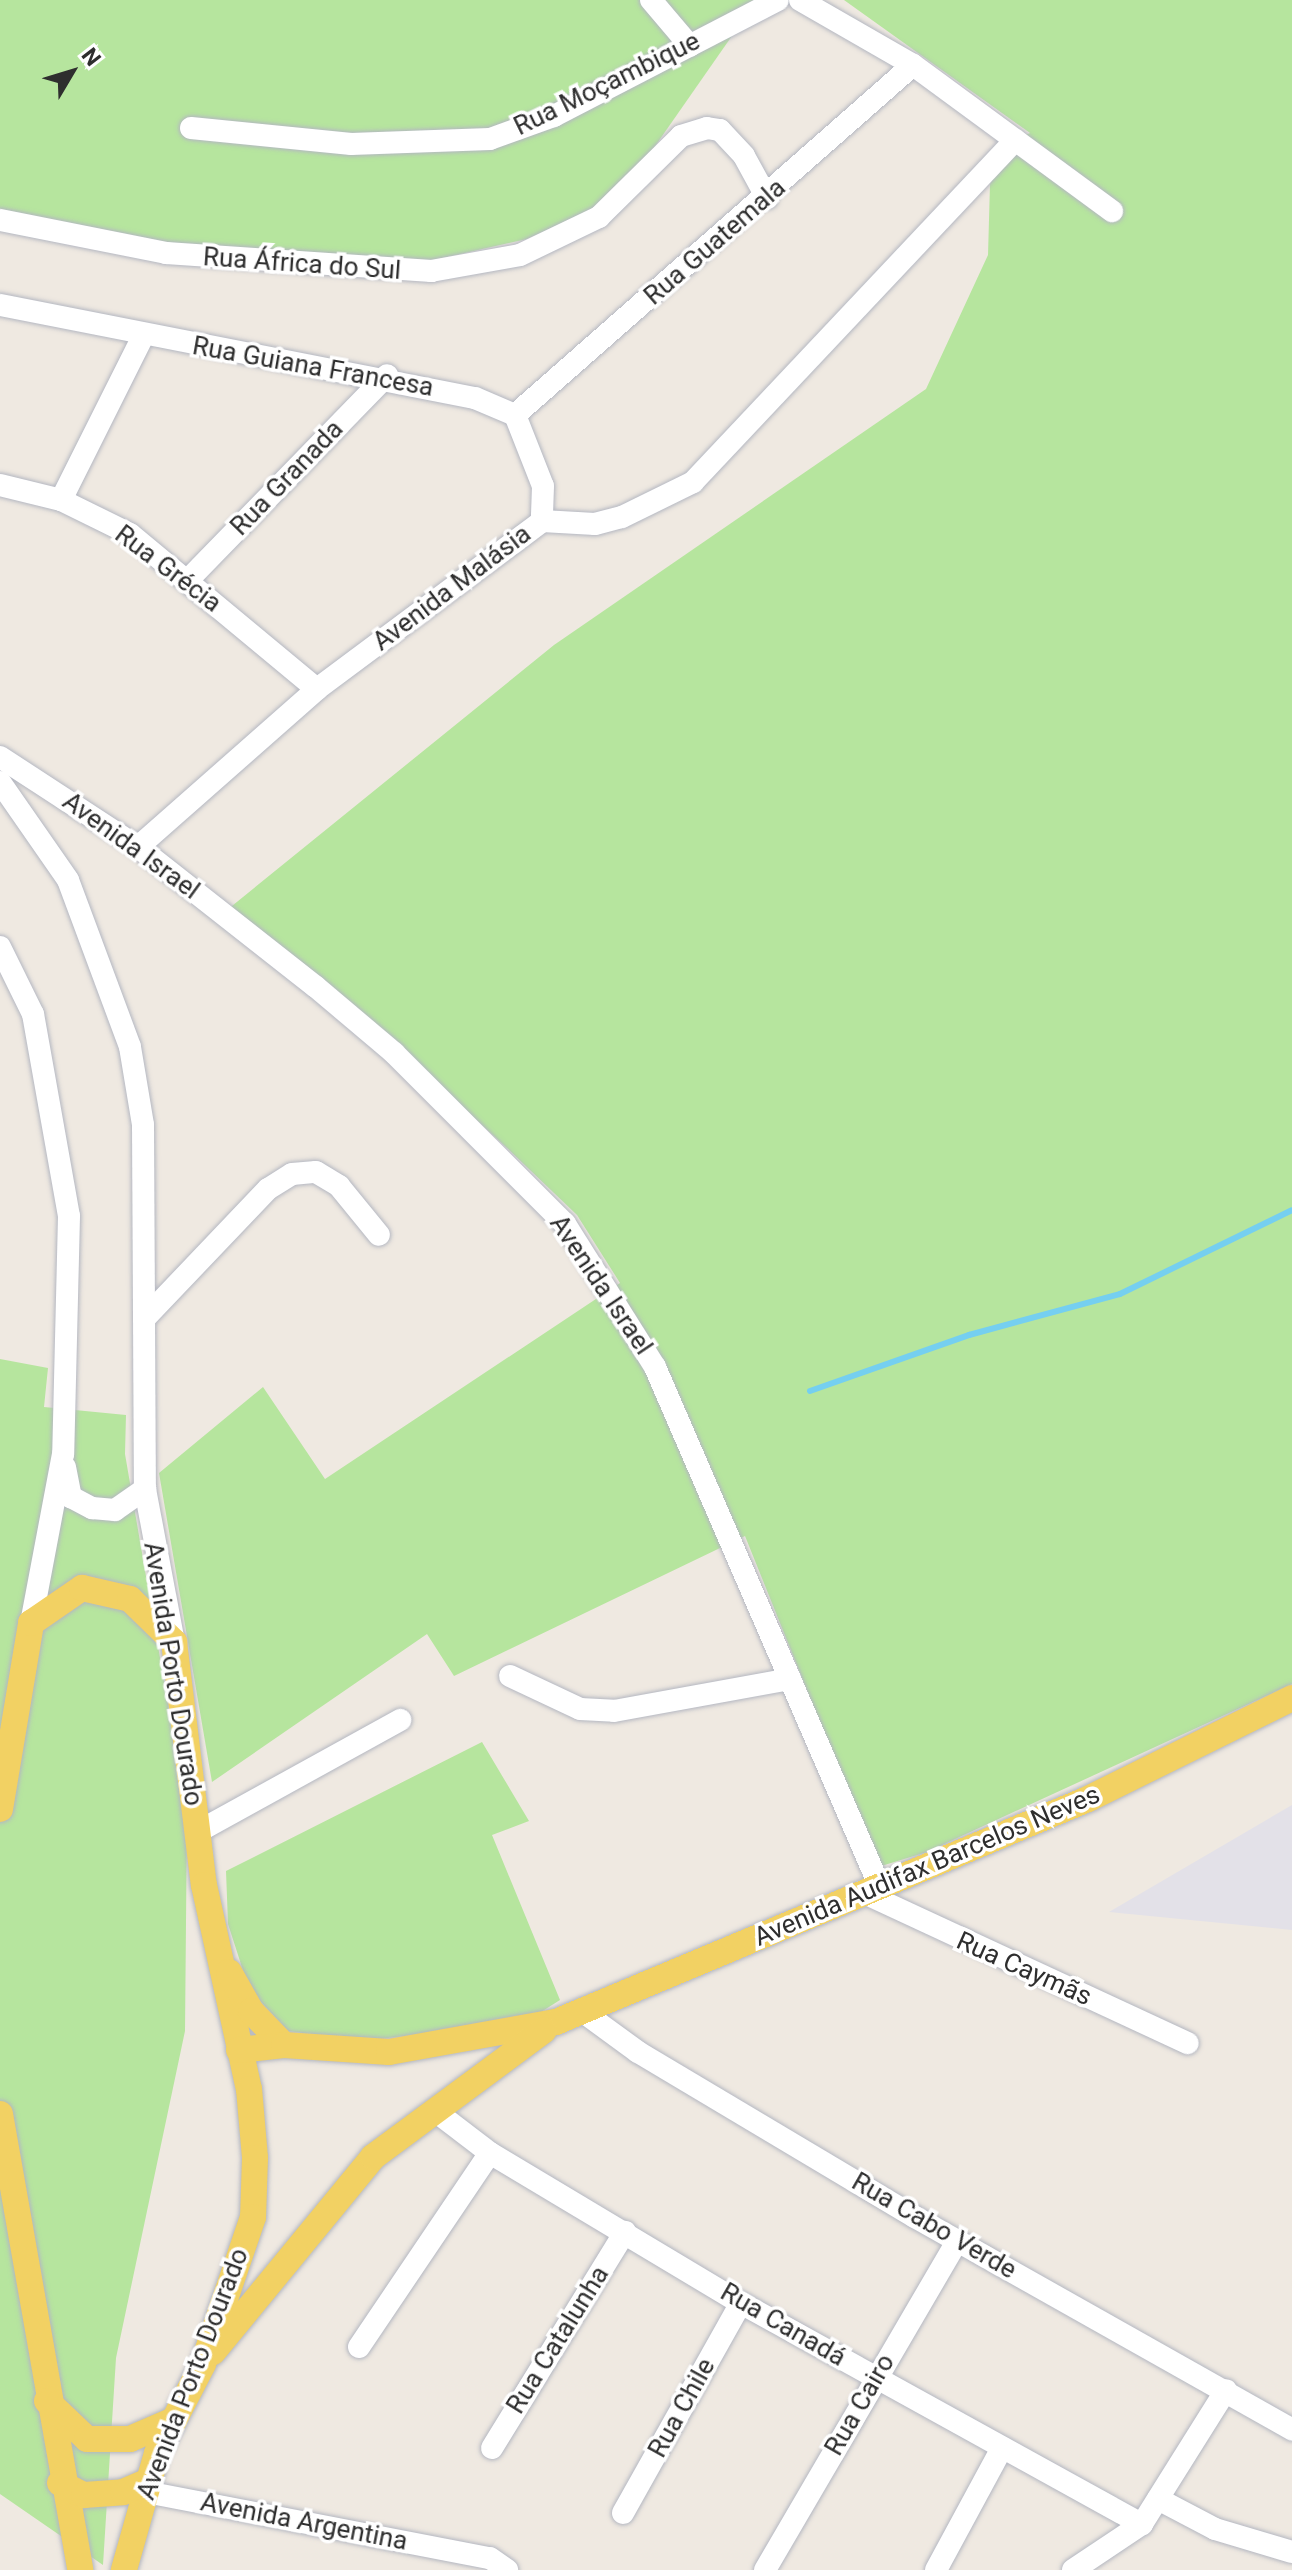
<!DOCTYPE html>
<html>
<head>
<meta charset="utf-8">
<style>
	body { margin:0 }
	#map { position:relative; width:1292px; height:2570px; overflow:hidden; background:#efe9e1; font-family:Roboto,sans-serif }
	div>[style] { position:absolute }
	.industrial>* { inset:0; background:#e3e1e8 }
	.green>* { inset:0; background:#b6e59e }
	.stream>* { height:6px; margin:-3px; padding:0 3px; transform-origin:3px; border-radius:3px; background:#75cff0 }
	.roads { filter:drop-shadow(0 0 2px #b4b7c1) drop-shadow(0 0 2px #b4b7c1) }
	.minor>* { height:22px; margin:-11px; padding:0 11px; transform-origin:11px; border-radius:11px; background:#fff }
	.major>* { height:26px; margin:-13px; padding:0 13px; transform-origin:13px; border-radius:13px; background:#f2d163 }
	span { translate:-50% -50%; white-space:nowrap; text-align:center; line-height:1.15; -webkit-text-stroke:7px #fff; paint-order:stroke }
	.street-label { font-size:26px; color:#2e2e2e }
	.north { position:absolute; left:32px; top:32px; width:80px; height:80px; -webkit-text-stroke:6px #fff; paint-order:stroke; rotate:52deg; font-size:22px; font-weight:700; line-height:32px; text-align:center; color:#2e2e2e }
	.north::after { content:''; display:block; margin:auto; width:28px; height:36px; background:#2e2e2e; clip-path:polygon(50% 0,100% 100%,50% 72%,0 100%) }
</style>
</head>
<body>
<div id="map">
	<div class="industrial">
		<div style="clip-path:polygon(1292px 1805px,1292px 1930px,1109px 1912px)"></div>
	</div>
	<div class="green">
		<div style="clip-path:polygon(0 0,757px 0,651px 152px,599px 206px,527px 239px,394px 269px,145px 250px,0 216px)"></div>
		<div style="clip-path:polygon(844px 0,1292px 0,1292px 1684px,927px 1852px,878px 1867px,745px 1536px,454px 1676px,427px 1634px,212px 1782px,159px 1473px,263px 1387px,325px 1479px,620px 1283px,577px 1215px,507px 1148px,423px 1071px,222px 914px,554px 645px,926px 389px,988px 255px,990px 184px,1015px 140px,1030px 133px)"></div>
		<div style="clip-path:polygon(0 1359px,48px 1368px,44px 1407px,126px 1415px,125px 1454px,187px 1815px,185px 2031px,116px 2358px,103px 2565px,0 2494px)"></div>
		<div style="clip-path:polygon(482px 1742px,529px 1821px,492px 1835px,560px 2000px,533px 2017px,446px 2031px,363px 2041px,288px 2031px,249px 1989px,228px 1924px,226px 1871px)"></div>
	</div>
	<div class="stream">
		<div style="left:810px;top:1391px;width:169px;rotate:-19.4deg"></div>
		<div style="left:969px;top:1335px;width:156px;rotate:-15.2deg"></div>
		<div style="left:1120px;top:1294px;width:191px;rotate:-26deg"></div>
	</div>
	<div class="roads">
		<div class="minor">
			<div style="left:651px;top:0;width:60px;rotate:49.7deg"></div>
			<div style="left:800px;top:0;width:130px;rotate:29.9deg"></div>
			<div style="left:913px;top:65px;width:247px;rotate:36.3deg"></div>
			<div style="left:191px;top:128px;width:161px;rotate:5.7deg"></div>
			<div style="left:351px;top:144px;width:139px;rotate:-2.1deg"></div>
			<div style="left:490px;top:139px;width:68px;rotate:-19.8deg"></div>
			<div style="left:554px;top:116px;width:252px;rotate:-27.4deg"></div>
			<div style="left:0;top:220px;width:169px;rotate:11.2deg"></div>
			<div style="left:166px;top:253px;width:266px;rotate:3.9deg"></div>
			<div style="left:431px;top:271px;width:90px;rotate:-10.2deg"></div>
			<div style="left:520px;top:255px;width:88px;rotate:-25.7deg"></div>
			<div style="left:599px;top:217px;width:115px;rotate:-44.6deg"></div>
			<div style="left:681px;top:136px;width:27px;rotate:-17deg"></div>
			<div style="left:707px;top:128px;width:13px;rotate:9deg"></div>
			<div style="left:720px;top:130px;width:35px;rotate:47deg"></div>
			<div style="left:744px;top:156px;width:48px;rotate:61.3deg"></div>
			<div style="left:0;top:305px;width:484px;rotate:11.1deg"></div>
			<div style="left:475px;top:398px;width:43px;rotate:23deg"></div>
			<div style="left:515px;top:415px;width:76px;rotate:68.5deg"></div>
			<div style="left:543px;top:486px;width:35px;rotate:92deg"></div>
			<div style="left:515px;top:415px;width:530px;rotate:-41.33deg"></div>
			<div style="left:0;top:485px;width:63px;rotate:13.8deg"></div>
			<div style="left:61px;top:500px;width:77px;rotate:26.2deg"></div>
			<div style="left:130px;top:534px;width:243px;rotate:39.7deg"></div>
			<div style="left:61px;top:500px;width:181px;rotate:-63.4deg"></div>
			<div style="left:187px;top:581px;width:287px;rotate:-45.8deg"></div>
			<div style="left:0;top:757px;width:165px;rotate:33.1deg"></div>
			<div style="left:138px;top:847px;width:226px;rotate:38.2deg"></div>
			<div style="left:316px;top:987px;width:102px;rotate:40.2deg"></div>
			<div style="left:394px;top:1053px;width:242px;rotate:45deg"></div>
			<div style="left:565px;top:1224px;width:169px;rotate:57.8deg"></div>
			<div style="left:655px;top:1367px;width:564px;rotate:66.61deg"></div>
			<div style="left:0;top:782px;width:119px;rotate:55.2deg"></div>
			<div style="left:68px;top:880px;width:178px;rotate:69.6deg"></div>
			<div style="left:130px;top:1047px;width:79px;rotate:80.5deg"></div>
			<div style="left:143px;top:1125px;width:364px;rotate:89.7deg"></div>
			<div style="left:145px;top:1489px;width:156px;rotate:79.3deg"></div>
			<div style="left:138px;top:847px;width:239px;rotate:-41.4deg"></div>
			<div style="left:317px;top:689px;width:281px;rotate:-36.7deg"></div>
			<div style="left:542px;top:521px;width:53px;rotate:3.2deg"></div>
			<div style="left:595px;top:524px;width:28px;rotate:-15deg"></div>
			<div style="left:622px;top:517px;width:79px;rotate:-26.2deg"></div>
			<div style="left:693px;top:482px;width:470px;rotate:-46.7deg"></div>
			<div style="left:0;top:947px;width:75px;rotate:63.8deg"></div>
			<div style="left:33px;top:1014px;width:205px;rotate:79.9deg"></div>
			<div style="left:69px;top:1216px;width:238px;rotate:91.4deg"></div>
			<div style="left:63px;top:1454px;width:172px;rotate:100.7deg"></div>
			<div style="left:145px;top:1318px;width:178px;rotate:-46.4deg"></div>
			<div style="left:268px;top:1189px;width:28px;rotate:-32deg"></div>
			<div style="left:292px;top:1174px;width:24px;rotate:-5deg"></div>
			<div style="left:316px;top:1172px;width:27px;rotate:31deg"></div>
			<div style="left:339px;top:1186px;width:63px;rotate:50.8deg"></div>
			<div style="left:65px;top:1467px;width:31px;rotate:79deg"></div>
			<div style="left:71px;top:1497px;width:24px;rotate:28deg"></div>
			<div style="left:92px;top:1508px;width:23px;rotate:5deg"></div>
			<div style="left:115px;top:1510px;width:37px;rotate:-35deg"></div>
			<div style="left:510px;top:1676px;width:77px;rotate:25.2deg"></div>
			<div style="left:580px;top:1709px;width:34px;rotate:3deg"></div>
			<div style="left:614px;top:1711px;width:179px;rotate:-10.3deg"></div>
			<div style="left:199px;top:1831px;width:230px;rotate:-28.9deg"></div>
			<div style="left:862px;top:1892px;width:359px;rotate:24.9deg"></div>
			<div style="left:582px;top:2011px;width:69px;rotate:36.2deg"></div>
			<div style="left:638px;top:2052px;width:322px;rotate:30.8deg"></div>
			<div style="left:915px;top:2217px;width:433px;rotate:29.4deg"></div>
			<div style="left:435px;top:2111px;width:69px;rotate:37.4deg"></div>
			<div style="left:490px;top:2153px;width:292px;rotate:30.9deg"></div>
			<div style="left:741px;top:2303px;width:458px;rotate:28.9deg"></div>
			<div style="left:359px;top:2347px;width:234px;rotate:-56deg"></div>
			<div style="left:492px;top:2448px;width:254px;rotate:-58.4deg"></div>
			<div style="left:146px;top:2492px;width:350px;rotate:10.9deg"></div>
			<div style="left:490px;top:2558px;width:21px;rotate:35deg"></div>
			<div style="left:1158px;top:2499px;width:64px;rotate:27.8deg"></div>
			<div style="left:1215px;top:2529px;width:80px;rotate:16.6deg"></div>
			<div style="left:623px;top:2513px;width:241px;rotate:-60.7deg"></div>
			<div style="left:765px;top:2570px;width:381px;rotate:-59.7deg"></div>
			<div style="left:936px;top:2570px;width:139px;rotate:-61.6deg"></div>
			<div style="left:1073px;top:2570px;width:83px;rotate:-33.7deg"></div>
			<div style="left:1142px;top:2524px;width:158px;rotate:-57.9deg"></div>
		</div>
		<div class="major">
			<div style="left:0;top:1809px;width:189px;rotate:-80.5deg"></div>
			<div style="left:31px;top:1623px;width:62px;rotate:-34.5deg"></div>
			<div style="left:82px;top:1588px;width:49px;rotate:12.9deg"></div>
			<div style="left:130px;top:1599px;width:62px;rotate:44.3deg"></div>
			<div style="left:174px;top:1642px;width:245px;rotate:83deg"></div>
			<div style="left:204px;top:1885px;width:209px;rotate:77.6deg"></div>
			<div style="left:249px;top:2089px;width:69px;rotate:85deg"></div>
			<div style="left:255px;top:2158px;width:59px;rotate:91.9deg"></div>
			<div style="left:253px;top:2217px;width:155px;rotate:108.8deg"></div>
			<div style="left:203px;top:2364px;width:100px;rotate:117.3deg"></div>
			<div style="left:157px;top:2453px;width:122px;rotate:105.8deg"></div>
			<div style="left:229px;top:1972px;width:45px;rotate:60.6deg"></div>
			<div style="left:251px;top:2011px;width:47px;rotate:45.9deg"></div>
			<div style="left:239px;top:2050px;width:45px;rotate:-6.3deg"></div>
			<div style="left:284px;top:2045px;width:105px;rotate:3.8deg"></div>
			<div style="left:389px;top:2052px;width:170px;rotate:-10.2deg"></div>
			<div style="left:556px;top:2022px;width:577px;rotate:-22.74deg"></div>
			<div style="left:1088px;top:1799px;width:228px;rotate:-26.3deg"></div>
			<div style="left:0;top:2114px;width:463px;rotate:80deg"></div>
			<div style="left:213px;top:2352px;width:252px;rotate:-50.6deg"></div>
			<div style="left:373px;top:2157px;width:212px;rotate:-36.5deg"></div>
			<div style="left:47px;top:2401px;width:55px;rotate:43.5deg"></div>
			<div style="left:87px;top:2439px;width:43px"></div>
			<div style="left:130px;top:2439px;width:48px;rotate:-23.4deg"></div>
			<div style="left:60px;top:2483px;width:27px;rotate:27deg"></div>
			<div style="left:84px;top:2495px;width:39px;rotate:-4deg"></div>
			<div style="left:123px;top:2492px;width:28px;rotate:-23deg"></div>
		</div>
	</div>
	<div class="street-label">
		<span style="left:607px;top:84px;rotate:-26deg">Rua Moçambique</span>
		<span style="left:715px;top:242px;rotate:-41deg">Rua Guatemala</span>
		<span style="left:302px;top:264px;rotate:4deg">Rua África do Sul</span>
		<span style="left:313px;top:367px;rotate:10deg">Rua Guiana Francesa</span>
		<span style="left:287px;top:478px;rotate:-46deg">Rua Granada</span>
		<span style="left:168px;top:569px;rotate:37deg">Rua Grécia</span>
		<span style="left:452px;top:588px;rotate:-37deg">Avenida Malásia</span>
		<span style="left:131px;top:846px;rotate:36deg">Avenida Israel</span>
		<span style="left:601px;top:1285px;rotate:56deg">Avenida Israel</span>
		<span style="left:173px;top:1674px;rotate:81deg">Avenida Porto Dourado</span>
		<span style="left:927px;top:1866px;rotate:-23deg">Avenida Audifax Barcelos Neves</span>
		<span style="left:1024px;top:1969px;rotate:24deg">Rua Caymãs</span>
		<span style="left:934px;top:2226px;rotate:30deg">Rua Cabo Verde</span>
		<span style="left:783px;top:2325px;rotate:30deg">Rua Canadá</span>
		<span style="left:558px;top:2340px;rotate:-58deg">Rua Catalunha</span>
		<span style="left:193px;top:2374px;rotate:-69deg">Avenida Porto Dourado</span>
		<span style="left:860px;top:2405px;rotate:-60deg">Rua Cairo</span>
		<span style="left:682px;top:2408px;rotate:-61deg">Rua Chile</span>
		<span style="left:304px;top:2522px;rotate:11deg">Avenida Argentina</span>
	</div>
	<div class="north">N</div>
</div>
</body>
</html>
